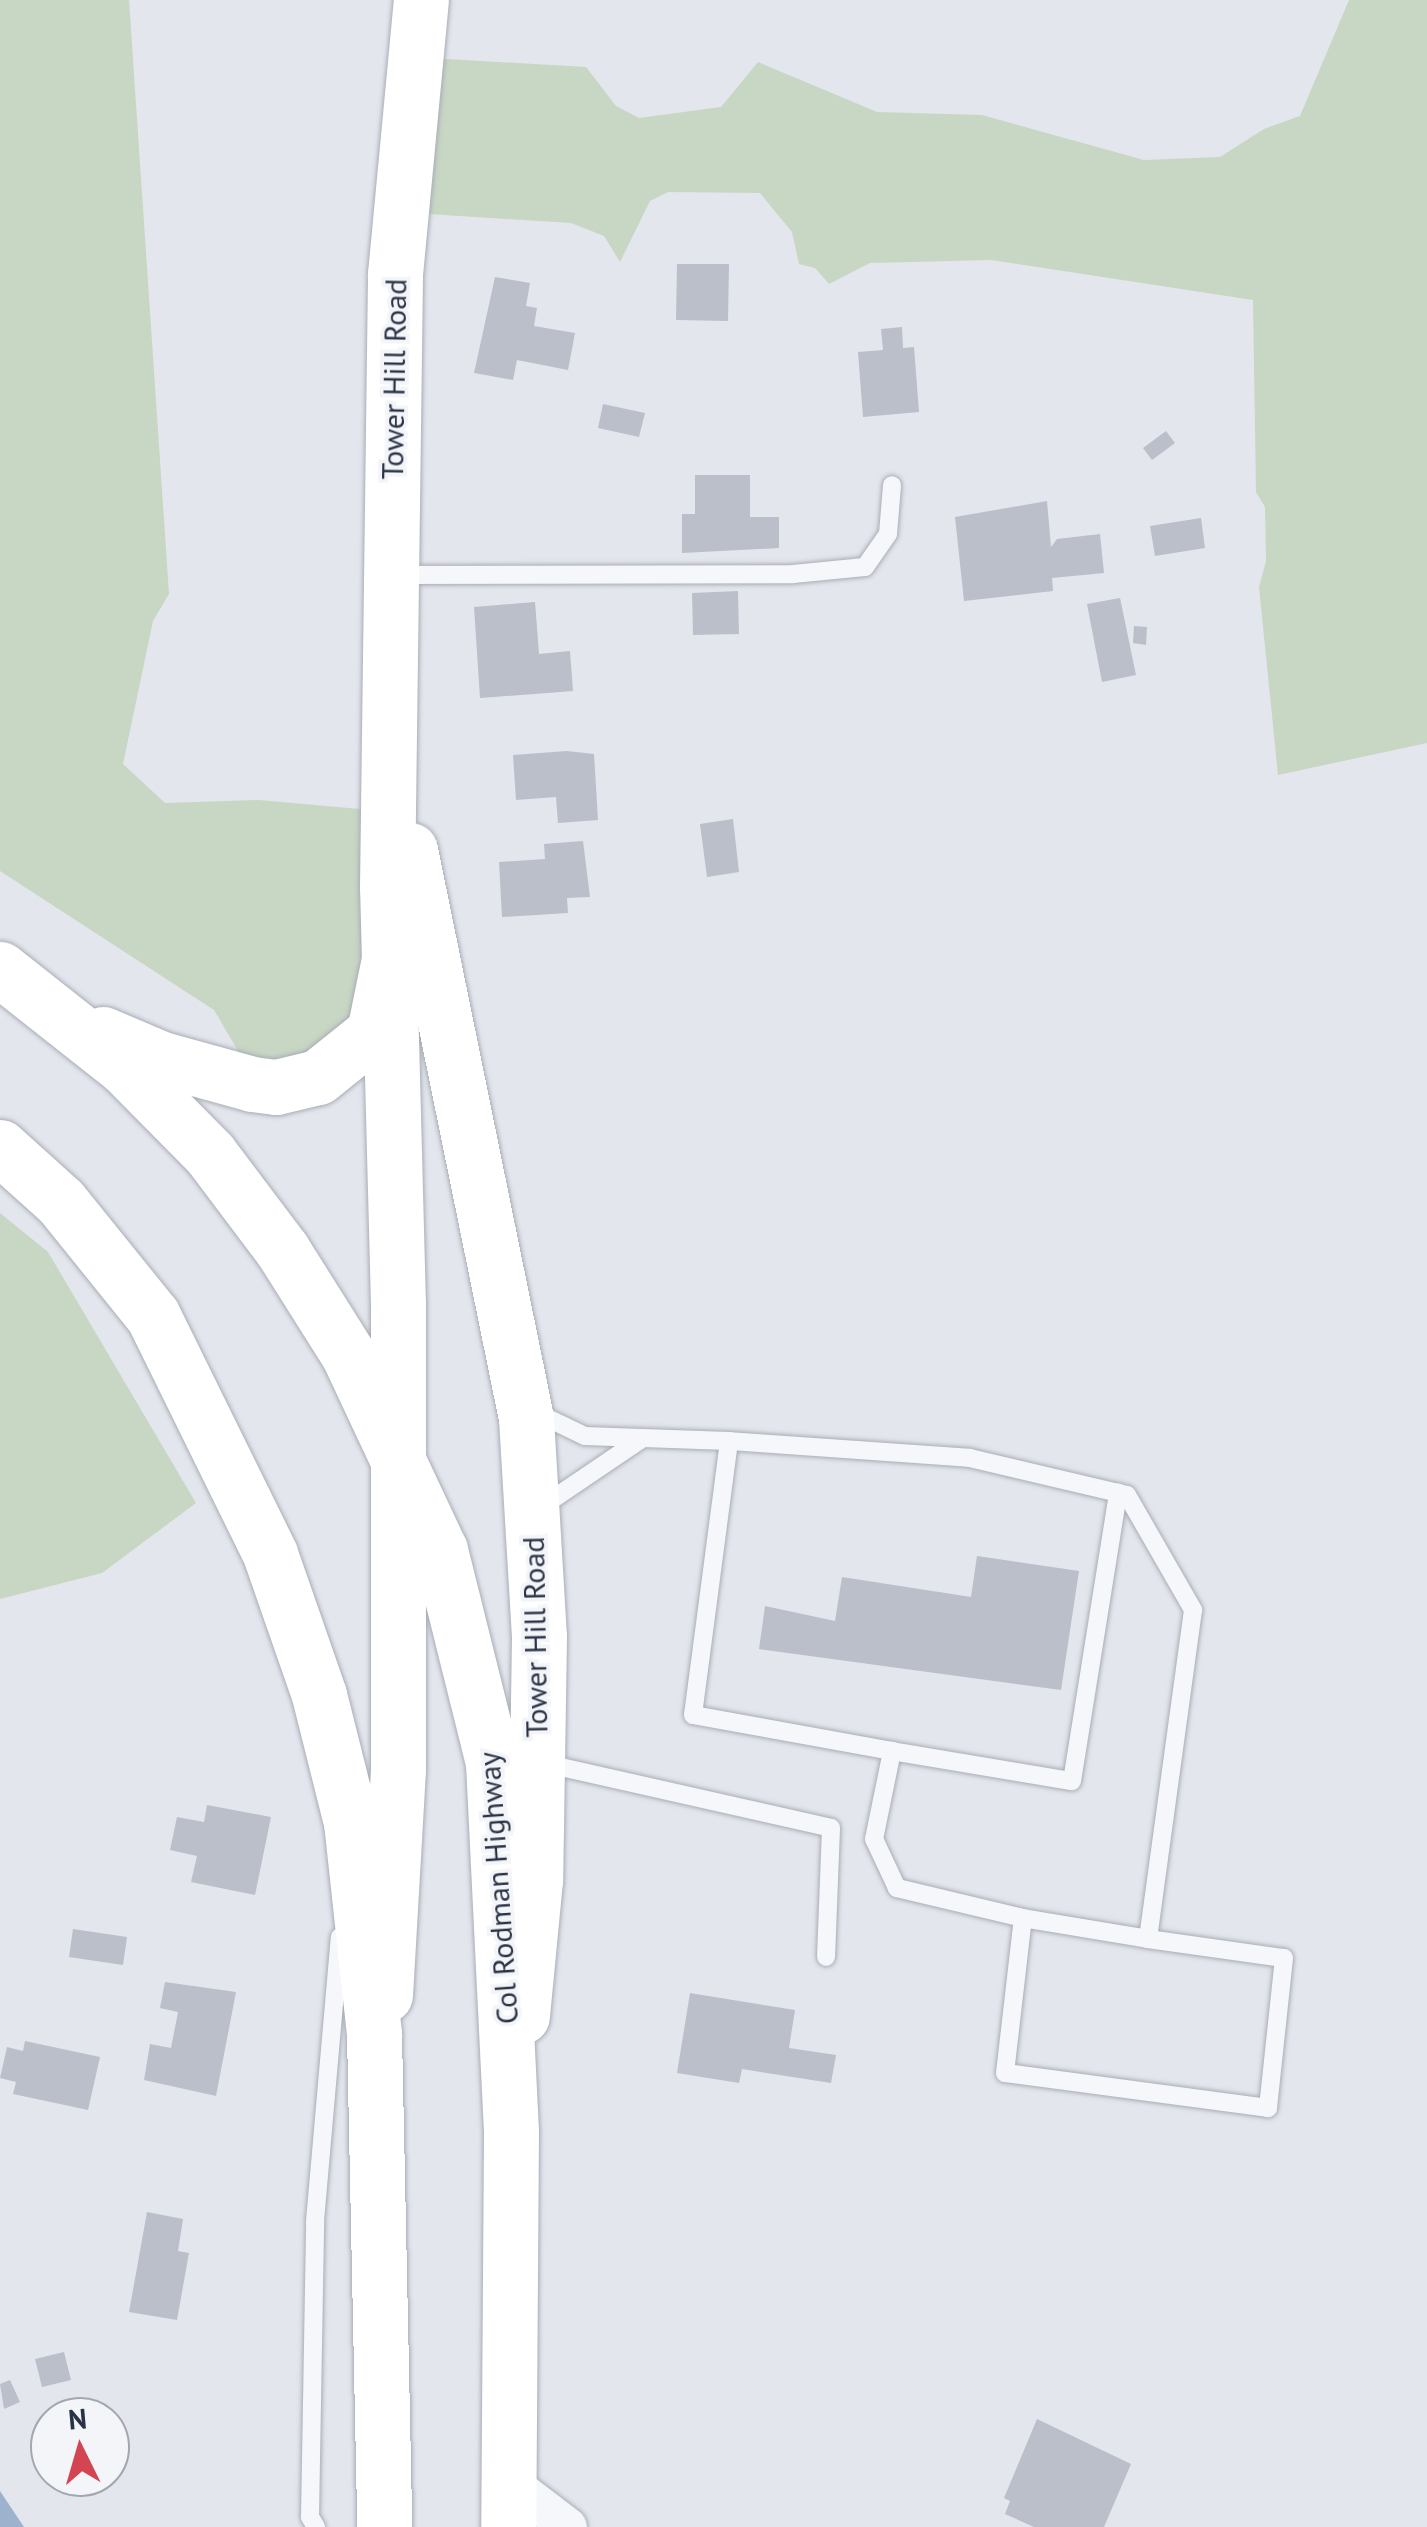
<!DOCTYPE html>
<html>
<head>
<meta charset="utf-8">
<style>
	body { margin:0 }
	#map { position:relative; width:1427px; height:2527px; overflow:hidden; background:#e3e6ec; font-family:"PT Sans",sans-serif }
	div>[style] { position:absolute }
	.green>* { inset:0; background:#c8d6c4 }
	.water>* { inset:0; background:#9db2cd }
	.building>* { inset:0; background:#babfca }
	.roads { filter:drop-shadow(0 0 2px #a8adb7) drop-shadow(0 0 2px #a8adb7) }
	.service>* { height:18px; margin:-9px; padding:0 9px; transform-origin:9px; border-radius:9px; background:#f6f7fa }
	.minor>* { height:38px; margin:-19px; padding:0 19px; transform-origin:19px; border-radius:19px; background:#f6f7fa }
	.primary>* { height:55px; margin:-27.5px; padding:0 27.5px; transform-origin:27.5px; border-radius:27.5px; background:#fff }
	.trunk>* { height:55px; margin:-27.5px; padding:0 27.5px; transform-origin:27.5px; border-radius:27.5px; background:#fff }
	span { translate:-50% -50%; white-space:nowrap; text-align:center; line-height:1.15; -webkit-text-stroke:8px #f3f5f9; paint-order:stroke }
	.street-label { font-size:30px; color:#2a3345 }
	.north { position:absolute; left:30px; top:2397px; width:100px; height:100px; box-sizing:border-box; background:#f3f5f9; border:2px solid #a3a7b1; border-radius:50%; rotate:355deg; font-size:28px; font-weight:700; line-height:40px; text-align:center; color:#2a3345 }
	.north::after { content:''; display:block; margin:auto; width:35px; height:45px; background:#d44553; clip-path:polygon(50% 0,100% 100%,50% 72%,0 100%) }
</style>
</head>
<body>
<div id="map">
	<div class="green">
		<div style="clip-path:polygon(0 0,129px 0,169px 594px,153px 621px,123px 764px,165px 803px,259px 800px,415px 814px,420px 886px,393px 1008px,254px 1078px,214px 1010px,0 871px)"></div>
		<div style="clip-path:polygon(1349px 0,1427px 0,1427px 743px,1278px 775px,1259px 587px,1266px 561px,1265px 507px,1256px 492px,1253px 300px,991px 260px,870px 263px,829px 284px,815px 268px,799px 264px,792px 232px,760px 193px,668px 192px,650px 201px,620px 262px,604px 236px,571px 223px,413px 213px,429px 58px,586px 67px,616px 106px,639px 118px,721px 107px,758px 62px,877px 112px,982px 115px,1144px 160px,1220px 157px,1264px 129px,1300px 116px)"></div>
		<div style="clip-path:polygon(0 1213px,48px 1252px,196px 1503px,102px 1573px,0 1599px)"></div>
	</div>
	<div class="water">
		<div style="clip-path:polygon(0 2491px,24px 2527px,0 2527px)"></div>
	</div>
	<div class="building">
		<div style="clip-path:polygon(677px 264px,729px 264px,728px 321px,676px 320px)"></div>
		<div style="clip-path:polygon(495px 277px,530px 283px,526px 306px,537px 308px,534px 326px,575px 333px,568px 370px,517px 360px,513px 380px,474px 373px)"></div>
		<div style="clip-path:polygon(902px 327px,903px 348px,914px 347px,919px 412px,863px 417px,858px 352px,883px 350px,881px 329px)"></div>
		<div style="clip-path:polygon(603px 404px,645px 413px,639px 437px,598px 428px)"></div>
		<div style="clip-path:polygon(1166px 431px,1175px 443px,1152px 460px,1143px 448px)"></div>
		<div style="clip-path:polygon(695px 475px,750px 475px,750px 517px,779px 517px,779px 548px,682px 553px,682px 514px,695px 514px)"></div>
		<div style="clip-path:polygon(1047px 501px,1051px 547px,1057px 539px,1100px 534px,1104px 573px,1052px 578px,1053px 591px,964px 601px,955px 517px)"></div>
		<div style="clip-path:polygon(1201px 518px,1205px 548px,1155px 556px,1150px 526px)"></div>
		<div style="clip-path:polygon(738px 591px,739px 634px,693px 635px,692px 593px)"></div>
		<div style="clip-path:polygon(1120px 598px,1136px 675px,1102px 682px,1087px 604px)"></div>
		<div style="clip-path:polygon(535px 602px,539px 654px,570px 651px,573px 691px,480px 698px,474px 607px)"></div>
		<div style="clip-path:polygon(1134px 626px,1147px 627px,1146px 645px,1133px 643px)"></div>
		<div style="clip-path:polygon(567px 751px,594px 754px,598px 820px,558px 823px,556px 797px,516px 800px,513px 755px)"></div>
		<div style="clip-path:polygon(733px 819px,739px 872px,707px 877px,700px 824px)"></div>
		<div style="clip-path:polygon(583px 841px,590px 897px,567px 898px,568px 913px,502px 917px,499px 862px,545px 859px,544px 844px)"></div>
		<div style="clip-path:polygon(977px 1556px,1079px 1571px,1061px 1690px,759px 1649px,765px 1606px,835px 1621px,842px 1577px,971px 1597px)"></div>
		<div style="clip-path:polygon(207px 1805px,271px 1817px,255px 1895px,191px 1882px,197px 1856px,170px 1850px,177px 1817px,204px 1822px)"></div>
		<div style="clip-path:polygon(73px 1929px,127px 1937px,123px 1965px,69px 1957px)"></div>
		<div style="clip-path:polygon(165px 1982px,236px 1992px,216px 2096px,144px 2080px,150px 2044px,171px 2048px,178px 2012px,160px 2008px)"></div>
		<div style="clip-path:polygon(690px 1993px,795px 2010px,789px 2048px,836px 2055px,831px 2083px,742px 2069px,739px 2083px,677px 2073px)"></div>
		<div style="clip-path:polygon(25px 2041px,100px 2057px,88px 2110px,13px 2094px,16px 2082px,0 2078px,7px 2047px,23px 2051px)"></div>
		<div style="clip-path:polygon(147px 2212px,183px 2219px,178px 2251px,189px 2253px,177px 2320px,129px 2312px)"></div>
		<div style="clip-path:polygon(64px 2352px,71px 2380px,42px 2387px,35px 2359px)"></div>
		<div style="clip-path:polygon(10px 2380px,20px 2402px,4px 2409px,0 2384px)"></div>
		<div style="clip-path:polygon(1037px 2419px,1131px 2464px,1104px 2527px,1034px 2527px,1005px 2514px,1010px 2501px,1004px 2498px)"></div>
	</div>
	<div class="roads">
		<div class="service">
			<div style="left:398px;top:575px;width:395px;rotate:-0.1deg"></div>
			<div style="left:793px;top:574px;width:72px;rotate:-5.6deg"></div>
			<div style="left:865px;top:567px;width:40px;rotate:-55.1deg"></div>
			<div style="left:888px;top:534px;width:49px;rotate:-85.3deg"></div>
			<div style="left:535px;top:1412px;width:55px;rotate:25.6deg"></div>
			<div style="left:585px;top:1436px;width:144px;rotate:2deg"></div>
			<div style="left:729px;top:1441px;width:242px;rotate:4deg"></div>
			<div style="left:970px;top:1458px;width:161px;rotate:13.3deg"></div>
			<div style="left:1127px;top:1495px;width:133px;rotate:60.1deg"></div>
			<div style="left:1193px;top:1610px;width:332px;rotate:97.8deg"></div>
			<div style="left:1148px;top:1939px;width:137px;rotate:8deg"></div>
			<div style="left:1284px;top:1958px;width:151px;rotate:96.1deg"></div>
			<div style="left:1268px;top:2108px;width:265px;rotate:-172.4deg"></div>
			<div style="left:1005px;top:2073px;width:156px;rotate:-83.4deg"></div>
			<div style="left:1023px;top:1918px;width:130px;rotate:-166.6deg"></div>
			<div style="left:897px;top:1888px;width:54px;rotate:-115.1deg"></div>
			<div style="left:874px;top:1839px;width:90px;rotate:-78.4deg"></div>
			<div style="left:892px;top:1751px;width:202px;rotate:-169.7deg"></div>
			<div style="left:693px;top:1715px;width:276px;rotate:-82.5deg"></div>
			<div style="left:541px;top:1507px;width:120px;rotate:-34.1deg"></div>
			<div style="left:892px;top:1751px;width:182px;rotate:9.5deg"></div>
			<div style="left:1072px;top:1781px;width:292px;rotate:-80.9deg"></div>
			<div style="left:543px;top:1763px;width:295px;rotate:12.7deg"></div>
			<div style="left:831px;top:1828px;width:129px;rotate:92.2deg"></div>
			<div style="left:1023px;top:1918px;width:127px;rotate:9.5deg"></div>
			<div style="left:316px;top:2527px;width:12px;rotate:-121deg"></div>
			<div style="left:310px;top:2517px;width:296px;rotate:-89deg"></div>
			<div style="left:315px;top:2221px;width:285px;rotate:-85deg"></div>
		</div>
		<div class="minor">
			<div style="left:509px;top:2482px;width:74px;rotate:37.3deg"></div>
		</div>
		<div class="primary">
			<div style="left:410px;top:850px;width:580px;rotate:78.46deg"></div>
			<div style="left:526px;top:1418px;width:219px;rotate:86.6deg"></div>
			<div style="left:539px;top:1637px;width:243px;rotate:90.9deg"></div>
			<div style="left:535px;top:1880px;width:137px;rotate:95.5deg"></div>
			<div style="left:385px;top:1995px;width:226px;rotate:-86.7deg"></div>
			<div style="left:398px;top:1769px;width:464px;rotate:-90deg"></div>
			<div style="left:398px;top:1305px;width:418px;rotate:-91.5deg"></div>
			<div style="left:387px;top:887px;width:613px;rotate:-89.25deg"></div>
			<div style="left:395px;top:274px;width:275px;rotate:-84.6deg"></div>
		</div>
		<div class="trunk">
			<div style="left:0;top:969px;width:157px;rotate:38.3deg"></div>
			<div style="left:123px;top:1066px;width:124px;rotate:45.3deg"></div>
			<div style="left:210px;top:1154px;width:121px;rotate:53deg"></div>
			<div style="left:283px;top:1251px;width:124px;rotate:57.8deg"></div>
			<div style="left:349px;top:1356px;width:214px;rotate:64.9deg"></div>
			<div style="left:440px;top:1550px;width:219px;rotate:76deg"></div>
			<div style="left:493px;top:1763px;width:369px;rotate:87.2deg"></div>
			<div style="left:511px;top:2132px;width:395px;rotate:90.4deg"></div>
			<div style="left:103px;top:1034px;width:64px;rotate:23deg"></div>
			<div style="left:162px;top:1059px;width:93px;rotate:15.5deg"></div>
			<div style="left:252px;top:1084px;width:24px;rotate:7deg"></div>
			<div style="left:276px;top:1087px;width:43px;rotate:-13.4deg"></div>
			<div style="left:318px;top:1077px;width:72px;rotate:-38.8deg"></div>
			<div style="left:374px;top:1032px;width:69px;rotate:-78.4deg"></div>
			<div style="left:0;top:1147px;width:82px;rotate:42deg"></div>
			<div style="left:61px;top:1202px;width:146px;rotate:51.1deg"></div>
			<div style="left:153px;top:1316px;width:265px;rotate:63.8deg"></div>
			<div style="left:270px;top:1554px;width:149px;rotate:70.8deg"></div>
			<div style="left:319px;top:1695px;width:131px;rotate:75.9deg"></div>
			<div style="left:351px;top:1822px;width:213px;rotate:83.8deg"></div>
			<div style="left:374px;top:2034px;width:493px;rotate:88.8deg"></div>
		</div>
	</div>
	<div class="street-label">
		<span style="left:394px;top:379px;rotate:-89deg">Tower Hill Road</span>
		<span style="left:535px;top:1637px;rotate:-91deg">Tower Hill Road</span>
		<span style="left:498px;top:1888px;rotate:-94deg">Col Rodman Highway</span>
	</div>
	<div class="north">N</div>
</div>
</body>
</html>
